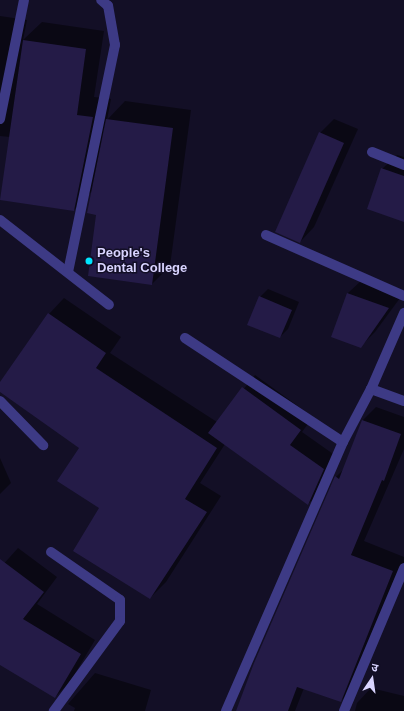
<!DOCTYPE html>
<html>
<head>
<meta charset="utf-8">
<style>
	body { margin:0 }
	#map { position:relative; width:404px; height:711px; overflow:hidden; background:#130f26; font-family:Arial,"Noto Sans Devanagari",sans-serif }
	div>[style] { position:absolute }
	.shadow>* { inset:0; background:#0007 }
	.building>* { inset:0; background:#241b47 }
	.minor>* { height:10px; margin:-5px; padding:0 5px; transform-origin:5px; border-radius:5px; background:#3d3a85 }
	.dots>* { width:11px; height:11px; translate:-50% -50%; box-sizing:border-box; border:2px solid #130f26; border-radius:50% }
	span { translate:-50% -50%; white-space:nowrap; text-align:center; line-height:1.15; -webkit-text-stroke:3px #130f26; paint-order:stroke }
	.poi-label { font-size:13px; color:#d9d4ff; font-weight:700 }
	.left { translate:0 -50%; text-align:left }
	.north { position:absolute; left:352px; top:659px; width:40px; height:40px; -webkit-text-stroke:3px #130f26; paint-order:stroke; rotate:13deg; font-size:11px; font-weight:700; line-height:16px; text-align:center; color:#d9d4ff }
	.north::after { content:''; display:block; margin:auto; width:14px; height:18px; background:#d9d4ff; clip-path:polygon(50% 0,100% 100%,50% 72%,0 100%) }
</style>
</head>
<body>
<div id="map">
	<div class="shadow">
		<div style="clip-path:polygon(0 16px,27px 20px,23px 40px,42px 22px,104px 31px,94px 97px,111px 99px,107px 120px,125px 101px,191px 110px,170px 266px,152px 284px,92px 191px,74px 210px,10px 137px,0 136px)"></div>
		<div style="clip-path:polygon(334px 119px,358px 129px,314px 227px,300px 242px,320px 133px)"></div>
		<div style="clip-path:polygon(397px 155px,404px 157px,404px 221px,382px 169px)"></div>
		<div style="clip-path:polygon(363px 279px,403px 294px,375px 332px,360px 347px,348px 293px)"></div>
		<div style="clip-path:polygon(268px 289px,299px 302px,288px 329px,280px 337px,260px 297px)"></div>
		<div style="clip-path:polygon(64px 298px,121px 337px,110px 353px,217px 422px,255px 375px,313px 417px,302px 432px,336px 456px,321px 492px,308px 504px,225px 444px,200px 483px,221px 496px,166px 582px,150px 598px,101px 508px,80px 448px,0 391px,0 384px,49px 314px)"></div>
		<div style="clip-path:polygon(376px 407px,404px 417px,404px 449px,364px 541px,404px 557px,404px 563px,354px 687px,341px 701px,304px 688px,295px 711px,237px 711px,255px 663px,336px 477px,344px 469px,363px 420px)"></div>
		<div style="clip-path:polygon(0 458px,11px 483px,0 494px)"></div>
		<div style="clip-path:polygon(18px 548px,57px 577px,37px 604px,95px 640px,70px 682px,55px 697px,0 663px,0 568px)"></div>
		<div style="clip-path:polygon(95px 673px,151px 690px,145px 711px,74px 711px,75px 708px,68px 704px)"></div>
		<div style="clip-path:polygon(371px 688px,404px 696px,404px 711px,355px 711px,357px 703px)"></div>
	</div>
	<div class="building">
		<div style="clip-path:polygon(23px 40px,86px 49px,77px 115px,93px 117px,74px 211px,0 200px)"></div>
		<div style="clip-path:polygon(106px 119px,173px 128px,152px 285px,88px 276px,96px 215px,87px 213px)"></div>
		<div style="clip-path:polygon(319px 132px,344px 143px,300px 243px,275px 232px)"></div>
		<div style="clip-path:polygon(381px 168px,404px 176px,404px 222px,367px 209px)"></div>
		<div style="clip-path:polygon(347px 293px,389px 308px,361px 348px,331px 337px)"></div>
		<div style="clip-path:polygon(259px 296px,292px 310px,280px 338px,247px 325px)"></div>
		<div style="clip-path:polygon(48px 313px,106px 353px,96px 368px,217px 448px,185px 499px,207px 512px,150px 599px,73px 551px,99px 508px,57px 481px,79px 448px,0 392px,0 382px)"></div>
		<div style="clip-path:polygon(242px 387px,301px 430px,290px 445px,324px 469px,308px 505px,208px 433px)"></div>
		<div style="clip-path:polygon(362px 420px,401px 434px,384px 481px,382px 480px,351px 555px,393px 571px,341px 702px,297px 687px,288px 711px,236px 711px,254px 663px,335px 476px,339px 479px)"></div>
		<div style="clip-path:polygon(0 559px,44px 592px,23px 619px,81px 654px,55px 698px,0 665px)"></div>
	</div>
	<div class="minor">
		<div style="left:0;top:119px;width:121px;rotate:-78.6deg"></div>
		<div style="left:372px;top:152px;width:35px;rotate:22deg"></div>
		<div style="left:0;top:220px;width:138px;rotate:37.9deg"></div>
		<div style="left:266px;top:235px;width:151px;rotate:23.8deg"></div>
		<div style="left:68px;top:272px;width:232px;rotate:-78.3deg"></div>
		<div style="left:115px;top:45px;width:40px;rotate:-100deg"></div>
		<div style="left:108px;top:6px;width:9px;rotate:-139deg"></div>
		<div style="left:185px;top:338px;width:189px;rotate:33.4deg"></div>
		<div style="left:371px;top:389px;width:35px;rotate:20deg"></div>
		<div style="left:0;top:401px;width:62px;rotate:45.7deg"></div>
		<div style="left:51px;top:552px;width:84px;rotate:34.8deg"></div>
		<div style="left:120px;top:600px;width:21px;rotate:90deg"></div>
		<div style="left:120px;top:621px;width:112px;rotate:126.3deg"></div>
		<div style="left:226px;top:711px;width:293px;rotate:-66.5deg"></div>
		<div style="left:343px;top:442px;width:60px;rotate:-62.2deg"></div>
		<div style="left:371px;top:389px;width:83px;rotate:-66.5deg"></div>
		<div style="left:344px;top:711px;width:155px;rotate:-67.2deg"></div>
	</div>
	<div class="dots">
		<div style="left:89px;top:261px;background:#00e5ff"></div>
	</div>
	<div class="poi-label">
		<span class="left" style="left:97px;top:261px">People's<br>Dental College</span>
	</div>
	<div class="north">उ</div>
</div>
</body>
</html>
